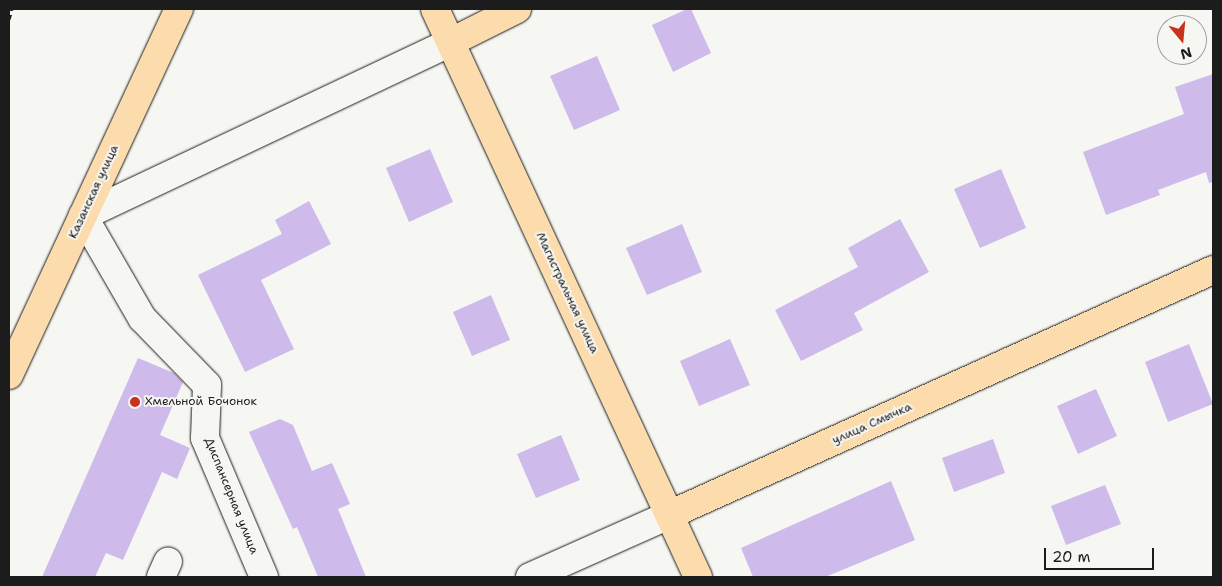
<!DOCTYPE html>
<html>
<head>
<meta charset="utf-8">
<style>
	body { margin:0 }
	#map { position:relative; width:1222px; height:586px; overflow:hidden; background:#f6f6f2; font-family:"Shantell Sans",sans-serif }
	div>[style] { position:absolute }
	.building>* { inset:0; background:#cebbeb }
	.path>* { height:3px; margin-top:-1.5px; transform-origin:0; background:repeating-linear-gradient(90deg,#1c1c1c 0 5px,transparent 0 9px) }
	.roads { filter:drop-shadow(0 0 1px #1c1c1c) drop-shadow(0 0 1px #1c1c1c) }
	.minor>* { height:28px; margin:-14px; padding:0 14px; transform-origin:14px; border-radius:14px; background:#f6f6f2 }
	.major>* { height:28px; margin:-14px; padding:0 14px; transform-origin:14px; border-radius:14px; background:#fcdcac }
	.dots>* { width:14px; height:14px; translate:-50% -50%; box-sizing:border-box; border:2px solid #f6f6f2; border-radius:50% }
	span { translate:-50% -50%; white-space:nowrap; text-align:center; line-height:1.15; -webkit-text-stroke:4px #f6f6f2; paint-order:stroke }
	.street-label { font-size:12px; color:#1c1c1c }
	.poi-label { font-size:12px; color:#1c1c1c }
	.left { translate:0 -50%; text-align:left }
	.frame { position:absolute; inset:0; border:10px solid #1c1c1c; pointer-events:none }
	.north { position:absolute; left:1157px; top:15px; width:50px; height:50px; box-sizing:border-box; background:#f6f6f2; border:1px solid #9f9f9c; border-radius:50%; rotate:163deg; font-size:14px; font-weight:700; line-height:20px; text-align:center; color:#1c1c1c }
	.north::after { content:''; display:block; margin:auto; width:18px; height:22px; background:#c8321e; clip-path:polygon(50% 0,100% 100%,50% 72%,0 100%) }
	.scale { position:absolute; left:1044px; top:548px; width:110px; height:22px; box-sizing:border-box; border:2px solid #1c1c1c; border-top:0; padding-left:6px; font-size:15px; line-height:18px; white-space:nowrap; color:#1c1c1c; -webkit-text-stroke:4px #f6f6f2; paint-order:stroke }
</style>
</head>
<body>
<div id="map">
	<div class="building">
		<div style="clip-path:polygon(687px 9px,691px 9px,711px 53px,673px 72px,652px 25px)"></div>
		<div style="clip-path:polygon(597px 56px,620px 110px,574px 130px,550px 76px)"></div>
		<div style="clip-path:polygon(1213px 74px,1213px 182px,1209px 183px,1206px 172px,1158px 190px,1160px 195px,1106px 215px,1083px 152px,1184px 114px,1175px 87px)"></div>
		<div style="clip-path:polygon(430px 149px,453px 202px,409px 222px,386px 168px)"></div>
		<div style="clip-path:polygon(1001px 169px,1026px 228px,980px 248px,954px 189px)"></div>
		<div style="clip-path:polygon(309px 201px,331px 244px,261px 280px,294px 349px,245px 372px,198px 275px,282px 234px,275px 220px)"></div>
		<div style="clip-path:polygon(900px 219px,929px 272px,854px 313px,863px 330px,801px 361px,775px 310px,858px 267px,848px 248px)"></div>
		<div style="clip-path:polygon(682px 224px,702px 272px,647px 295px,626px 248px)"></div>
		<div style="clip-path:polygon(491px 295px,510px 340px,472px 356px,453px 312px)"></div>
		<div style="clip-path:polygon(730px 339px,750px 385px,699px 406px,680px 361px)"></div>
		<div style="clip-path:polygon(1189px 344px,1213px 404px,1168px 422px,1145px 362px)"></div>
		<div style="clip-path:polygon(138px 358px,174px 373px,183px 382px,160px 435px,190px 448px,177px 479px,162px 472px,123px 560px,106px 553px,95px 577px,42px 577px)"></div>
		<div style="clip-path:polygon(1096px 389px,1117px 436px,1078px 454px,1057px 406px)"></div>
		<div style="clip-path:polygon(280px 419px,293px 425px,312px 471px,332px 463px,350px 504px,338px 509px,366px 577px,318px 577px,297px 527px,293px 529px,249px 432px)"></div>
		<div style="clip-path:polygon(561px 435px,580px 480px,536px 498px,517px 454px)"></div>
		<div style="clip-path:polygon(993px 439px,1005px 473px,954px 492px,942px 458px)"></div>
		<div style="clip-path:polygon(891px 481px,915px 540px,825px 577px,753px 577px,741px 548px)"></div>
		<div style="clip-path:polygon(1105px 485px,1121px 524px,1066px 545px,1051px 506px)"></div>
	</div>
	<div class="path">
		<div style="left:9px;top:19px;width:10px;rotate:-73deg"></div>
	</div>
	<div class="roads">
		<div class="minor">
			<div style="left:161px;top:577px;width:17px;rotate:-66deg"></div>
			<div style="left:264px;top:577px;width:151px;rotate:-113deg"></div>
			<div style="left:205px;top:438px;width:53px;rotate:-87.8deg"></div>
			<div style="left:207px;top:385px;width:93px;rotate:-134.1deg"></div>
			<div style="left:142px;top:318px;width:118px;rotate:-120deg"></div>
			<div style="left:83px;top:216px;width:407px;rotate:-25.3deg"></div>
			<div style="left:530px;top:577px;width:152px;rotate:-24deg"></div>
		</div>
		<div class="major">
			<div style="left:435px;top:9px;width:626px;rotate:65.15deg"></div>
			<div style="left:451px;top:42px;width:74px;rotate:-26.6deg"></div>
			<div style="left:9px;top:375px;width:404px;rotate:-65.1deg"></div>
			<div style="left:669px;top:515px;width:597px;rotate:-24.25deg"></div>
		</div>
	</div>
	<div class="dots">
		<div style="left:135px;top:402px;background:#c8321e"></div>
	</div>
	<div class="street-label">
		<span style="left:94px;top:192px;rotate:-65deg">Казанская улица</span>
		<span style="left:567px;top:293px;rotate:65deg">Магистральная улица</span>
		<span style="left:872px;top:424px;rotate:-24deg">улица Смычка</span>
		<span style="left:231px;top:496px;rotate:68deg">Диспансерная улица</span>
	</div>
	<div class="poi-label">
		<span class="left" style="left:145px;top:402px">Хмельной Бочонок</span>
	</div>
	<div class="frame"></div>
	<div class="north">N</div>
	<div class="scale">20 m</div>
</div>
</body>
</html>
